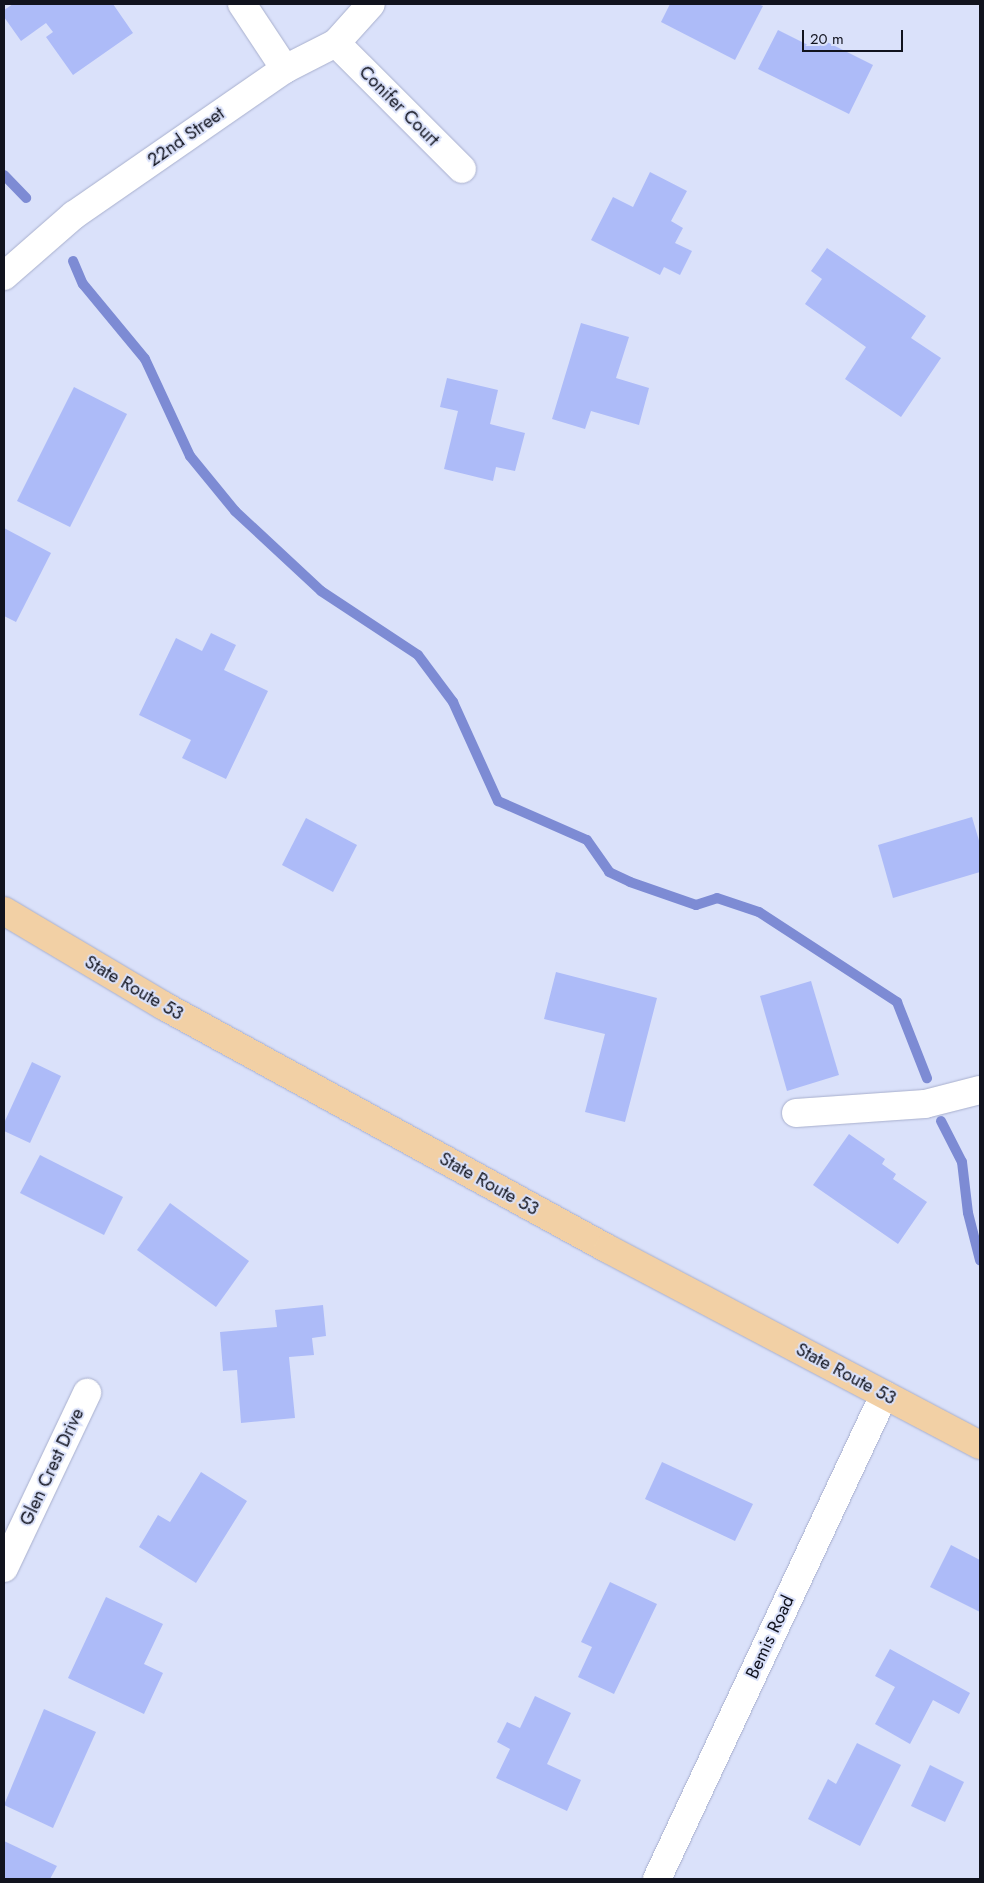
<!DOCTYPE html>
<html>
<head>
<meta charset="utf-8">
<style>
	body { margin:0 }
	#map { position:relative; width:984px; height:1883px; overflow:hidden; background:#dae1fa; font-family:Jost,sans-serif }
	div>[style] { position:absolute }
	.stream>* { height:10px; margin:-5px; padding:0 5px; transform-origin:5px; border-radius:5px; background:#7d8bd4 }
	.building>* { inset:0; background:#adbbf8 }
	.roads { filter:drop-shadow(0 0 1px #a8afcd) drop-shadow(0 0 1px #a8afcd) }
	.minor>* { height:28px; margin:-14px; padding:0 14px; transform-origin:14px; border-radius:14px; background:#fff }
	.major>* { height:28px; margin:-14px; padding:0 14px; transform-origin:14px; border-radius:14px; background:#f2d0a5 }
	span { translate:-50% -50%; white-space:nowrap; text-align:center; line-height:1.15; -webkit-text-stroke:4px #dae1fa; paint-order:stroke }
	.street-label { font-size:18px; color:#11131e }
	.frame { position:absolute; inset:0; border:5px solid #11131e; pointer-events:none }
	.scale { position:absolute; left:802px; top:30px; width:101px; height:22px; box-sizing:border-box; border:2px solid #11131e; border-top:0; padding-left:6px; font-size:15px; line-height:18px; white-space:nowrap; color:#11131e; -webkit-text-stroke:4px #dae1fa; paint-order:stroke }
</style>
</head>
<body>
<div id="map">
	<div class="stream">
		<div style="left:4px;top:175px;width:32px;rotate:46deg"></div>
		<div style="left:73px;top:261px;width:25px;rotate:67deg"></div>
		<div style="left:83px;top:284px;width:97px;rotate:50.4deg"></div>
		<div style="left:145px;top:359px;width:107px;rotate:65.1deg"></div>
		<div style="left:190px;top:456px;width:71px;rotate:50.7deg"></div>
		<div style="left:235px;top:511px;width:117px;rotate:42.9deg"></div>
		<div style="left:321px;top:591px;width:116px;rotate:33.4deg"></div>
		<div style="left:418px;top:655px;width:59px;rotate:53.3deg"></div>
		<div style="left:453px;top:702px;width:109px;rotate:65.6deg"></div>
		<div style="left:498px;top:801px;width:97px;rotate:23.7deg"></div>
		<div style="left:587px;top:840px;width:39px;rotate:55deg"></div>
		<div style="left:609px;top:872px;width:23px;rotate:25deg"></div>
		<div style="left:630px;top:882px;width:70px;rotate:19.2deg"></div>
		<div style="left:696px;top:905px;width:22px;rotate:-18deg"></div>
		<div style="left:717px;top:898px;width:44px;rotate:18.4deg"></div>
		<div style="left:759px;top:912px;width:165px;rotate:33.1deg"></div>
		<div style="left:897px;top:1002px;width:82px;rotate:68.5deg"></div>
		<div style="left:941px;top:1121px;width:46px;rotate:62.9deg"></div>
		<div style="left:962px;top:1162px;width:51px;rotate:83.3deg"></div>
		<div style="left:968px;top:1213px;width:49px;rotate:75.7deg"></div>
	</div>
	<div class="building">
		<div style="clip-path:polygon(13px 4px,113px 4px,133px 33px,73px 75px,46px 37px,53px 32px,46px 23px,21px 41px,4px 17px,4px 10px)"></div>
		<div style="clip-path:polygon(670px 4px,758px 4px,763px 6px,735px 60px,661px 22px)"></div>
		<div style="clip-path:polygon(778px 30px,810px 46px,815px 36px,873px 65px,849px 114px,758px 69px)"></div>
		<div style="clip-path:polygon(650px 172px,687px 191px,671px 221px,683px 228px,675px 243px,692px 251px,680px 275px,664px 267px,660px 275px,591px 240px,613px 197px,633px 207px)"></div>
		<div style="clip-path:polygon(827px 248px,926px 316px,911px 338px,941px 358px,901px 417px,845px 379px,866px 347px,805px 304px,822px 279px,811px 271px)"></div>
		<div style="clip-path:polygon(581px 323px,629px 337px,616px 378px,649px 388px,639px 425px,591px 411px,585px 429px,552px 419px)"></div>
		<div style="clip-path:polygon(447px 378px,498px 390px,490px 424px,525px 433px,515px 471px,496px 467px,493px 481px,444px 469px,458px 411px,440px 407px)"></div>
		<div style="clip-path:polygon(74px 387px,127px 414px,70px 527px,17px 501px)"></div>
		<div style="clip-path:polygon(4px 528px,51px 553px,16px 622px,4px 616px)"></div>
		<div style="clip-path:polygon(211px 633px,236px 645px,224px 670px,268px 691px,226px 779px,182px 758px,191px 740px,139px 715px,176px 638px,202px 651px)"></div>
		<div style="clip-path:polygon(972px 817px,980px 844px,980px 872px,893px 898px,878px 845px)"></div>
		<div style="clip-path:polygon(306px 818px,357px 845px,333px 892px,282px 865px)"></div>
		<div style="clip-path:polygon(556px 972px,657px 998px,625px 1122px,585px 1112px,605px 1034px,544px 1019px)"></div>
		<div style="clip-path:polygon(811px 981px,839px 1075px,787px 1091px,760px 996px)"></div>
		<div style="clip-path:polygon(32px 1062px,61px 1076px,30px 1143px,4px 1131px,4px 1123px)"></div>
		<div style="clip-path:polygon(849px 1134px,885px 1159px,882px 1164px,896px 1174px,893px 1179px,927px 1202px,898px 1244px,813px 1185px)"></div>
		<div style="clip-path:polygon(40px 1155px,123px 1197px,104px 1235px,20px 1193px)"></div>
		<div style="clip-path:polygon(170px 1203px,249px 1261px,216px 1307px,137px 1250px)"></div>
		<div style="clip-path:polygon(323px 1305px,326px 1336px,312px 1338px,314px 1355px,289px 1357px,295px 1418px,241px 1423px,237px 1370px,223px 1371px,220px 1332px,277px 1327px,275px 1310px)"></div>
		<div style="clip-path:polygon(662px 1462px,753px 1504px,735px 1541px,645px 1499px)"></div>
		<div style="clip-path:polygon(201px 1472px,247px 1501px,196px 1583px,139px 1547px,158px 1515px,170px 1522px)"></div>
		<div style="clip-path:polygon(951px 1545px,980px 1560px,980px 1612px,930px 1587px)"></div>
		<div style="clip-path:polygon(610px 1582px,657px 1604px,614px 1694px,578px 1677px,592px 1647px,581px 1642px)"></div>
		<div style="clip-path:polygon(106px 1597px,163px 1624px,144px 1664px,163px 1673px,144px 1714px,68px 1678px)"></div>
		<div style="clip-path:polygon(890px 1649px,970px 1693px,959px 1714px,933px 1700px,910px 1744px,875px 1724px,895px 1687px,875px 1676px)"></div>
		<div style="clip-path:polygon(535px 1696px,571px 1713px,547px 1764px,581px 1780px,567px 1811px,496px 1778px,510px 1749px,497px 1742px,507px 1722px,520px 1728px)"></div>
		<div style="clip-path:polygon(44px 1709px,96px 1732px,53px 1828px,4px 1805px)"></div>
		<div style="clip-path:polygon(857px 1743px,901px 1765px,860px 1846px,808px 1819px,828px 1779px,836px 1784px)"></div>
		<div style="clip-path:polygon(930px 1765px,964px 1782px,945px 1822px,911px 1806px)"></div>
		<div style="clip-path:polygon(4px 1841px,57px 1866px,50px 1879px,4px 1879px)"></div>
	</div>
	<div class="roads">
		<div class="minor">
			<div style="left:242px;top:4px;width:78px;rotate:56.5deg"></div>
			<div style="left:336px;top:43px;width:178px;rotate:45deg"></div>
			<div style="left:4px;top:276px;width:93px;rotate:-41.1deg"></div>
			<div style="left:74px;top:215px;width:257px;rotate:-34.7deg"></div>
			<div style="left:285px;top:69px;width:57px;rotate:-27deg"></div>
			<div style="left:336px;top:43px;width:52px;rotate:-48.1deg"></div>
			<div style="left:796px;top:1113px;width:129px;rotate:-4deg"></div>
			<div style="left:925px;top:1104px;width:57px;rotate:-14.3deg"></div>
			<div style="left:4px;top:1568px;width:194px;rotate:-64.6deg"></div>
			<div style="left:657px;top:1879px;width:535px;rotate:-64.87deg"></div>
		</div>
		<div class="major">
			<div style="left:4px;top:911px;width:186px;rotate:30.7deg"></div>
			<div style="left:164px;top:1006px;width:506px;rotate:28.69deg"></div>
			<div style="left:608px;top:1249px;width:420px;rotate:27.8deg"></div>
		</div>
	</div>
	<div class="street-label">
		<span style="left:399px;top:106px;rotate:45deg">Conifer Court</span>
		<span style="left:186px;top:137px;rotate:-35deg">22nd Street</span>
		<span style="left:134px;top:988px;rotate:30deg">State Route 53</span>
		<span style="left:489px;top:1184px;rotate:29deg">State Route 53</span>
		<span style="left:846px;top:1374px;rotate:28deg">State Route 53</span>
		<span style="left:52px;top:1467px;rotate:-65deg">Glen Crest Drive</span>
		<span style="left:770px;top:1637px;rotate:-65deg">Bemis Road</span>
	</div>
	<div class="frame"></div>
	<div class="scale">20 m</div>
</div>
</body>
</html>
